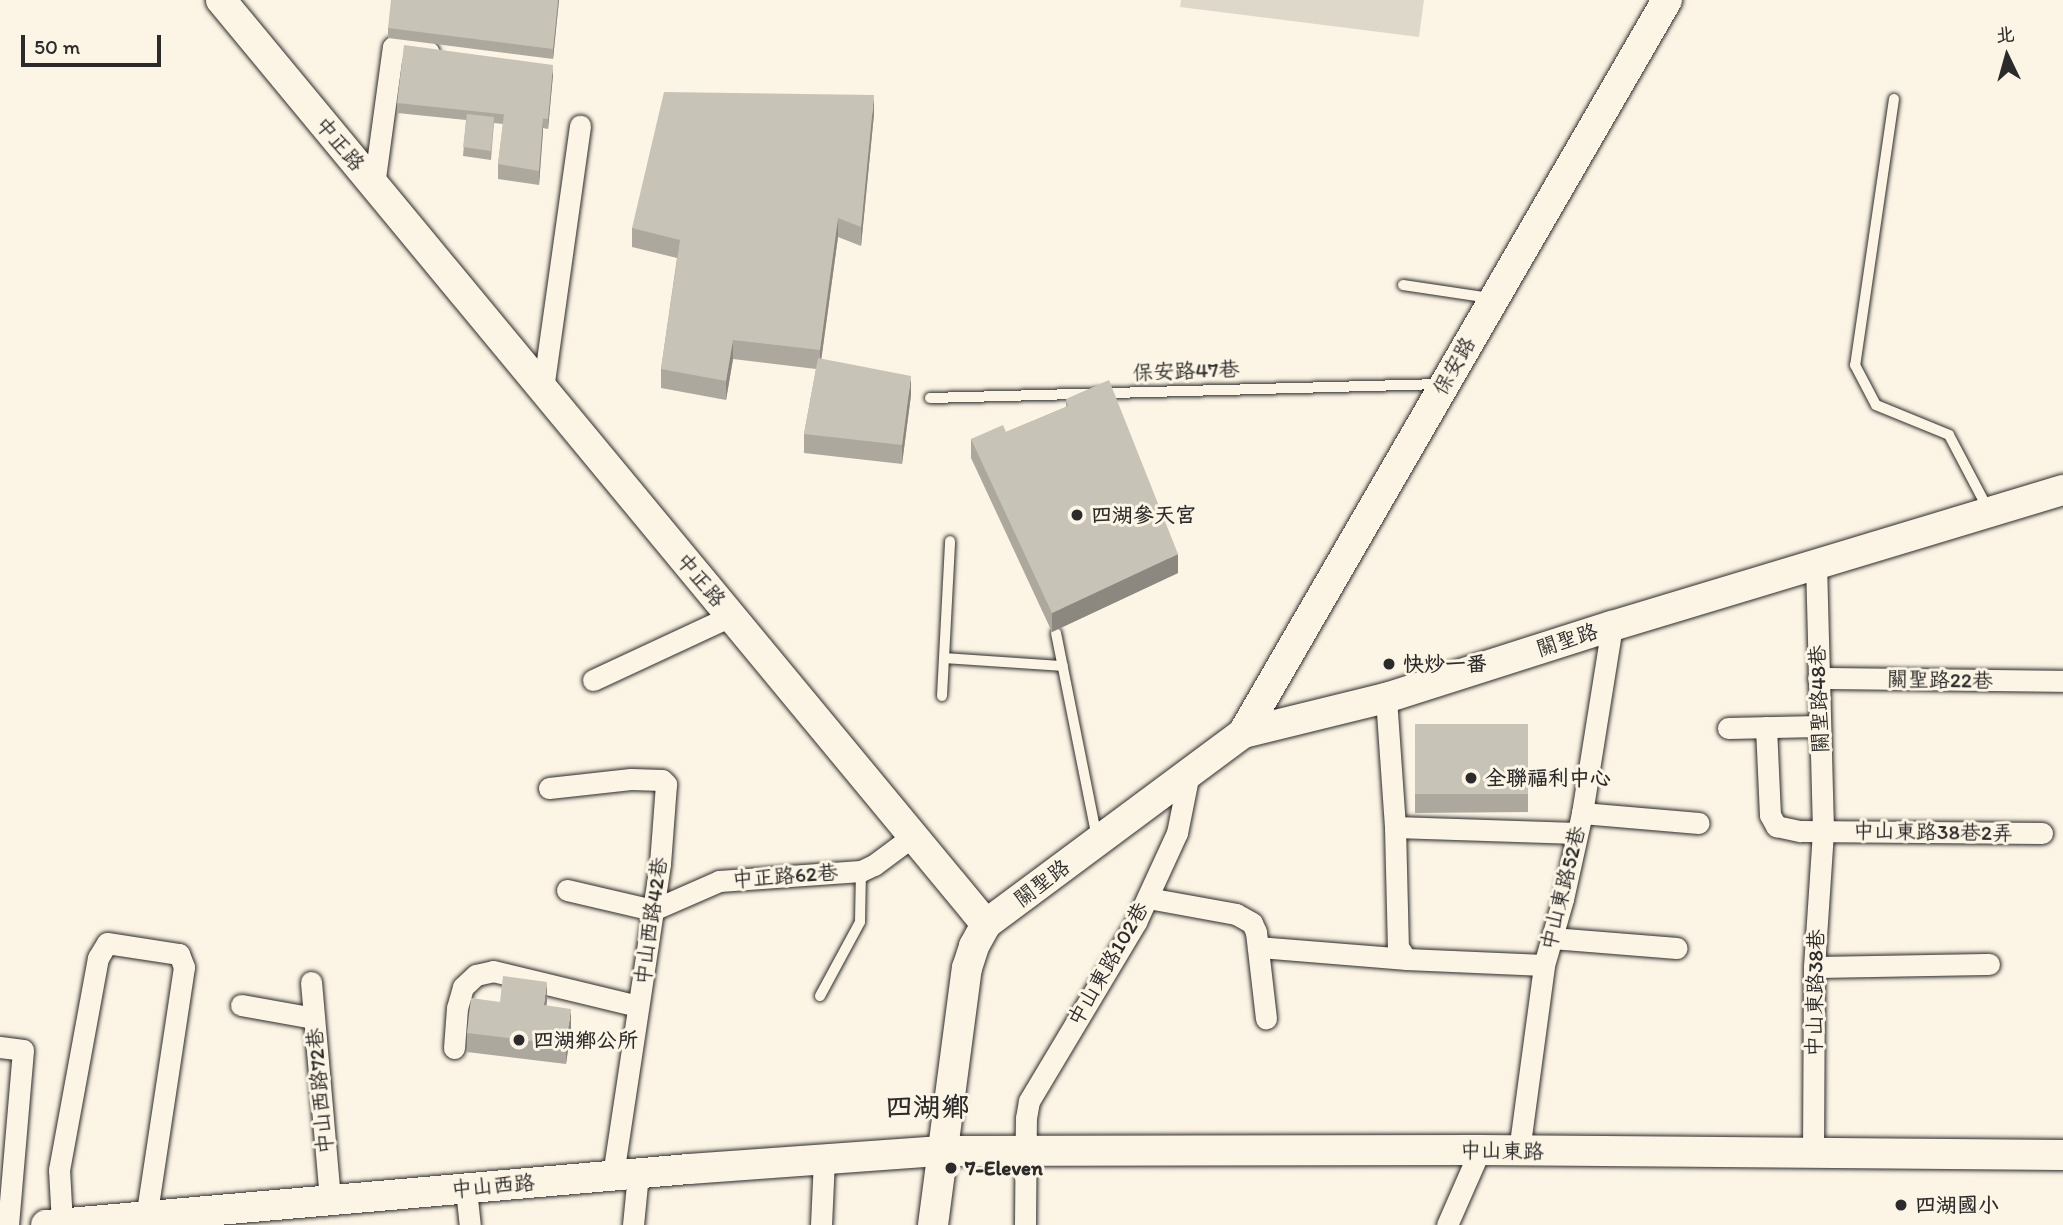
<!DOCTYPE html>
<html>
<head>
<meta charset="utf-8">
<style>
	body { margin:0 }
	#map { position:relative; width:2063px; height:1225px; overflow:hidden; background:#fcf5e5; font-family:Itim,"LXGW WenKai TC",sans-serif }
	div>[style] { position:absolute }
	.green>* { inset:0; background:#ded8ca }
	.roads { filter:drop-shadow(0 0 2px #2b2b2b) drop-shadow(0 0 2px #2b2b2b) }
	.lane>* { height:10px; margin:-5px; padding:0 5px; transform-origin:5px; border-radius:5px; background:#fcf5e5 }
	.street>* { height:21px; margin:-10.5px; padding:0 10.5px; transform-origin:10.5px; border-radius:10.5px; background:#fcf5e5 }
	.secondary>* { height:30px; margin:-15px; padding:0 15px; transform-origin:15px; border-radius:15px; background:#fcf5e5 }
	.wall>* { inset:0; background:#aca89d }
	.shaded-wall>* { inset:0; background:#8c8880 }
	.building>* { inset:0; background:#c8c3b7 }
	.dots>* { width:19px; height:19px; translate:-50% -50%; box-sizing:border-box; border:4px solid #fcf5e5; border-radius:50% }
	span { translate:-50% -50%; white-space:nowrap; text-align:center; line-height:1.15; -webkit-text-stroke:6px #fcf5e5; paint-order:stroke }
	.street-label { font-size:21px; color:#2b2b2b }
	.poi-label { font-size:21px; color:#2b2b2b; font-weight:700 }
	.left { translate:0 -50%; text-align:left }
	.district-label { font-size:28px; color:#2b2b2b; font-weight:700 }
	.north { position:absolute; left:1972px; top:21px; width:70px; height:70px; -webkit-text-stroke:5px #fcf5e5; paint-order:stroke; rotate:355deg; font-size:19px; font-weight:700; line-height:28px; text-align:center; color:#2b2b2b }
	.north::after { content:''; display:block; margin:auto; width:24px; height:32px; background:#2b2b2b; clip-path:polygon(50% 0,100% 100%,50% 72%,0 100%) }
	.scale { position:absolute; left:21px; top:35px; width:140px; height:32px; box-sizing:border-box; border:4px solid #2b2b2b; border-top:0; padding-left:9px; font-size:21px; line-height:24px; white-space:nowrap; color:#2b2b2b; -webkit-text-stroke:5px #fcf5e5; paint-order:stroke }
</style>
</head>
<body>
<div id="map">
	<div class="green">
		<div style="clip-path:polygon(1181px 0,1424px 0,1419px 37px,1180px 7px)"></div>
	</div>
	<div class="roads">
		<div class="lane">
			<div style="left:1894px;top:99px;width:269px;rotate:98.3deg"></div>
			<div style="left:1855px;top:365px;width:45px;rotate:62.3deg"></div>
			<div style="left:1876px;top:405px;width:79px;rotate:22.3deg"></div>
			<div style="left:1949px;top:435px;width:84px;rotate:62.2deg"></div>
			<div style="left:1403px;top:285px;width:88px;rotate:8.5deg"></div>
			<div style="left:930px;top:398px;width:511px;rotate:-1.57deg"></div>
			<div style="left:1056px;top:633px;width:209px;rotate:78.7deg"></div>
			<div style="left:945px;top:658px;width:118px;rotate:3.9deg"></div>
			<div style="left:942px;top:696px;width:155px;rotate:-87deg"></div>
			<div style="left:820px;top:996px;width:84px;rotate:-61.6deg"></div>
			<div style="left:860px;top:922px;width:51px;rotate:-88.9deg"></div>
		</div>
		<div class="street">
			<div style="left:374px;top:185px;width:139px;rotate:-82.2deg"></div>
			<div style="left:393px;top:47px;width:36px;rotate:8deg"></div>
			<div style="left:543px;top:389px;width:266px;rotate:-82deg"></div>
			<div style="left:1818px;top:678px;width:245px;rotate:0.7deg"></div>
			<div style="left:593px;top:680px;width:152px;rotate:-24.9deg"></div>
			<div style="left:1386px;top:698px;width:129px;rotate:86deg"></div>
			<div style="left:1395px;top:827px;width:120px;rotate:88.6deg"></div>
			<div style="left:1398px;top:947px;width:14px;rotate:56deg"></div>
			<div style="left:1406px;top:959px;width:138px;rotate:2.5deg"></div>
			<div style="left:1766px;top:727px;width:88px;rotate:87.4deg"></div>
			<div style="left:1770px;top:815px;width:13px;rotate:61deg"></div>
			<div style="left:1776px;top:826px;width:25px;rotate:12deg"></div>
			<div style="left:1800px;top:831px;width:242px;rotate:0.5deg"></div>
			<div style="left:1728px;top:728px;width:91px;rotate:-1.3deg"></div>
			<div style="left:549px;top:788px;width:82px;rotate:-6.3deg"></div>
			<div style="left:631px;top:779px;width:31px;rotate:2deg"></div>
			<div style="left:662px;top:780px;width:6px;rotate:45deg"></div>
			<div style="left:666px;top:784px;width:80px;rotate:94.3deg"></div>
			<div style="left:660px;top:864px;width:316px;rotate:98.6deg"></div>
			<div style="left:1582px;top:813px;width:117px;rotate:4.9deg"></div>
			<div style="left:1395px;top:827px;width:182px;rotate:1.9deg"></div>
			<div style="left:567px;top:890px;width:88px;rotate:13.1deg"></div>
			<div style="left:653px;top:910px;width:72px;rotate:-23.7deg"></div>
			<div style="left:719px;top:881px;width:142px;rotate:-4deg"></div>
			<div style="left:861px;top:871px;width:14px;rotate:-25deg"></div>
			<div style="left:874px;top:865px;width:49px;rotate:-36.6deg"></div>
			<div style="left:1148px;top:898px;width:89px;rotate:10.3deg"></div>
			<div style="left:1236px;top:914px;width:18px;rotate:29deg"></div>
			<div style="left:1252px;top:923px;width:10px;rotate:66deg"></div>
			<div style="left:1256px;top:932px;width:87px;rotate:83.4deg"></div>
			<div style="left:1552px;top:938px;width:125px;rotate:4.6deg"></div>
			<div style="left:1258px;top:947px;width:148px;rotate:4.6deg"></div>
			<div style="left:1814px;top:967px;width:175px;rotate:-1deg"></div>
			<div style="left:311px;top:982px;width:220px;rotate:85deg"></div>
			<div style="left:241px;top:1005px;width:74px;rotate:10.1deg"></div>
			<div style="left:0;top:1047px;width:23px;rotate:7deg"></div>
			<div style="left:23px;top:1050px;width:176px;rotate:94.9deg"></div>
			<div style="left:454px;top:1048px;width:40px;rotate:-85.7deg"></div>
			<div style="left:457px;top:1008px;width:22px;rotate:-74deg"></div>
			<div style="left:463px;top:987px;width:18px;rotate:-43deg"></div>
			<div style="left:476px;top:975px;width:17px;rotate:-13deg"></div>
			<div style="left:493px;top:971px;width:149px;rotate:13.6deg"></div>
			<div style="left:1519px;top:1151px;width:188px;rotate:-82.3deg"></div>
			<div style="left:1544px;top:965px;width:69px;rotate:-73.9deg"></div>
			<div style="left:1563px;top:899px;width:88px;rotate:-77.5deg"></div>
			<div style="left:1582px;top:813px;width:189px;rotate:-80.9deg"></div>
			<div style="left:1813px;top:1155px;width:188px;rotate:-89.7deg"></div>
			<div style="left:1814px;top:967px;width:137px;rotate:-86.2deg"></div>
			<div style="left:1823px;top:830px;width:263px;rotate:-91.5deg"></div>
			<div style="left:466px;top:1189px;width:36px;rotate:84deg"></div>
			<div style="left:62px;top:1223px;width:53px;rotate:-93.2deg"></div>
			<div style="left:59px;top:1170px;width:216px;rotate:-79.6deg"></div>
			<div style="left:98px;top:958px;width:17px;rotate:-59deg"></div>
			<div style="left:107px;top:943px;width:73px;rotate:8.7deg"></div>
			<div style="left:179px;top:954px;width:14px;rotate:69deg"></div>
			<div style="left:184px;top:967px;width:253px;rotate:98.6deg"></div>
			<div style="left:146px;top:1217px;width:8px;rotate:83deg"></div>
			<div style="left:633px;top:1225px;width:51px;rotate:-84.4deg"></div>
			<div style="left:821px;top:1225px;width:66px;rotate:-87.4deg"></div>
			<div style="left:1025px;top:1225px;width:107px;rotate:-89.5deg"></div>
			<div style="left:1026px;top:1118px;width:17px;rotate:-80deg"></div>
			<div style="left:1029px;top:1101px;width:209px;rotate:-59.1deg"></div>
			<div style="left:1136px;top:922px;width:98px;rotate:-65.3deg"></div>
			<div style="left:1177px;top:833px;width:61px;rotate:-78.7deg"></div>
			<div style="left:1447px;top:1225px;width:82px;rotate:-66.3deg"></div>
		</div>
		<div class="secondary">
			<div style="left:221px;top:0;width:1200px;rotate:50.38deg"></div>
			<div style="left:1243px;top:733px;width:847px;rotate:-59.95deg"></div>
			<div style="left:46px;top:1225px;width:645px;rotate:-4.98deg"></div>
			<div style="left:689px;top:1169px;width:253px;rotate:-4.1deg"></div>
			<div style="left:941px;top:1151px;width:539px;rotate:-0.11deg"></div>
			<div style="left:1480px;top:1150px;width:583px;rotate:0.49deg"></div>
			<div style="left:933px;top:1225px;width:259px;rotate:-82.5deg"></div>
			<div style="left:967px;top:968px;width:23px;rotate:-72deg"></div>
			<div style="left:974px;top:946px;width:25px;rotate:-61deg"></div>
			<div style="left:986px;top:924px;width:320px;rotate:-36.6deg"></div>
			<div style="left:1243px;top:733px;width:147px;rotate:-13.8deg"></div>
			<div style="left:1386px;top:698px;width:237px;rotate:-17.7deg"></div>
			<div style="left:1612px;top:626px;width:471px;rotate:-16.8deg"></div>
		</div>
	</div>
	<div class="wall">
		<div style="clip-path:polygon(559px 0,553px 59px,388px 38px,388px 28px)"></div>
		<div style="clip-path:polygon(553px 75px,548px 129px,543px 128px,539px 185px,498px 179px,498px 164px,503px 124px,494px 123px,491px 160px,463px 156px,466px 120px,397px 113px,397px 103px)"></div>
		<div style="clip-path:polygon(874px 114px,861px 246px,838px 237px,821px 359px,911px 395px,902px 464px,804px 453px,804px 434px,816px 369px,733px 359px,726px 400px,661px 388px,661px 369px,677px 258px,632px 247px,632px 228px)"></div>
		<div style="clip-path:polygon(1066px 399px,1178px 573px,1052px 632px,971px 458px,971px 439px,1006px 432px,1066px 407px)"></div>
		<div style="clip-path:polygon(1415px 724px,1528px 724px,1528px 812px,1415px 813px)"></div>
		<div style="clip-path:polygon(547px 1001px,546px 1005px,571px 1028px,566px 1064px,467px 1052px,467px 1033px,500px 1002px)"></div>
	</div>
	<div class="shaded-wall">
		<div style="clip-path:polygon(558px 0,559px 0,553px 59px,553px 49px)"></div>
		<div style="clip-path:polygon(553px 65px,553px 75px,548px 129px,548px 119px)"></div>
		<div style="clip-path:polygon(874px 95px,874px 114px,861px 246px,861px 227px)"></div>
		<div style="clip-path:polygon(543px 118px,543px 132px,539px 185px,539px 171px)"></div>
		<div style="clip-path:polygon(838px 218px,838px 237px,820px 369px,820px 350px)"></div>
		<div style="clip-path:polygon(733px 340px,733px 359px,726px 400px,726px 381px)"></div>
		<div style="clip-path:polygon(911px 376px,911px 395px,902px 464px,902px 445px)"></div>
		<div style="clip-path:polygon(1178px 554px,1178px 573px,1052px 632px,1052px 613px)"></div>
		<div style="clip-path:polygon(547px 982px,547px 1001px,544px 1024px,544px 1005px)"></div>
		<div style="clip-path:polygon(571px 1009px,571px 1028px,566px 1064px,566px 1045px)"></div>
	</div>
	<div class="building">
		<div style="clip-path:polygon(391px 0,558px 0,553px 49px,388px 28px)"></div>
		<div style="clip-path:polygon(404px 45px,553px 65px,548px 119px,397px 103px)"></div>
		<div style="clip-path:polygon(664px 92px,874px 95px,861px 227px,838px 218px,820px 350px,733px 340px,726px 381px,661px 369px,680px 240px,632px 228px)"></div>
		<div style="clip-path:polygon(467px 114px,494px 117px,491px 151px,463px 147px)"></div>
		<div style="clip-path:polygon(504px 114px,543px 118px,539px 171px,498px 164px)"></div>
		<div style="clip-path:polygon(818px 358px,911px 376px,902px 445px,804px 434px)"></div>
		<div style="clip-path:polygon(1109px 380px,1178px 554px,1052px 613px,971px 439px,1003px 425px,1006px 432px,1068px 406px,1066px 399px)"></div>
		<div style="clip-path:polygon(1415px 724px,1528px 724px,1528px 794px,1415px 794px)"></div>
		<div style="clip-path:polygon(503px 976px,547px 982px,544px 1005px,571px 1009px,566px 1045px,467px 1033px,471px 998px,500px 1002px)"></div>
	</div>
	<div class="dots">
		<div style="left:1077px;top:515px;background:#2b2b2b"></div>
		<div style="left:1389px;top:664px;background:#2b2b2b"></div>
		<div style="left:1471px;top:778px;background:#2b2b2b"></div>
		<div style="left:519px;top:1040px;background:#2b2b2b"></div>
		<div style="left:951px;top:1168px;background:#2b2b2b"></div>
		<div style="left:1901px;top:1205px;background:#2b2b2b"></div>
	</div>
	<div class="street-label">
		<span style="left:340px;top:144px;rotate:50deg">中正路</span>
		<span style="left:1454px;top:366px;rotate:-60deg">保安路</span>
		<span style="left:1186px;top:371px;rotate:-2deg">保安路47巷</span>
		<span style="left:701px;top:580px;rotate:50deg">中正路</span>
		<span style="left:1567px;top:640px;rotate:-18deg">關聖路</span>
		<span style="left:1940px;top:680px;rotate:1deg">關聖路22巷</span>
		<span style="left:1819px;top:699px;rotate:-92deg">關聖路48巷</span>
		<span style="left:1933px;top:832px;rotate:1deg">中山東路38巷2弄</span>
		<span style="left:785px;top:876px;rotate:-4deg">中正路62巷</span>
		<span style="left:1042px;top:883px;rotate:-37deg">關聖路</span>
		<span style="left:1563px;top:888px;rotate:-76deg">中山東路52巷</span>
		<span style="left:651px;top:921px;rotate:-82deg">中山西路42巷</span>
		<span style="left:1108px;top:964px;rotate:-60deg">中山東路102巷</span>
		<span style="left:1815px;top:993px;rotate:-89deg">中山東路38巷</span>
		<span style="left:320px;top:1091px;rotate:-95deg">中山西路72巷</span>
		<span style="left:1502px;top:1151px;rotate:1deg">中山東路</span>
		<span style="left:493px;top:1186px;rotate:-5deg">中山西路</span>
	</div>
	<div class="poi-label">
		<span class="left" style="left:1091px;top:515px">四湖參天宮</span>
		<span class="left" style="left:1403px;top:664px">快炒一番</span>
		<span class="left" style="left:1485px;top:778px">全聯福利中心</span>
		<span class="left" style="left:533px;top:1040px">四湖鄉公所</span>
		<span class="left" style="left:965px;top:1168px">7-Eleven</span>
		<span class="left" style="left:1915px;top:1205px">四湖國小</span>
	</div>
	<div class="district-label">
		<span style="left:927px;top:1106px">四湖鄉</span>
	</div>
	<div class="north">北</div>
	<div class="scale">50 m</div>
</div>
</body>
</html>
